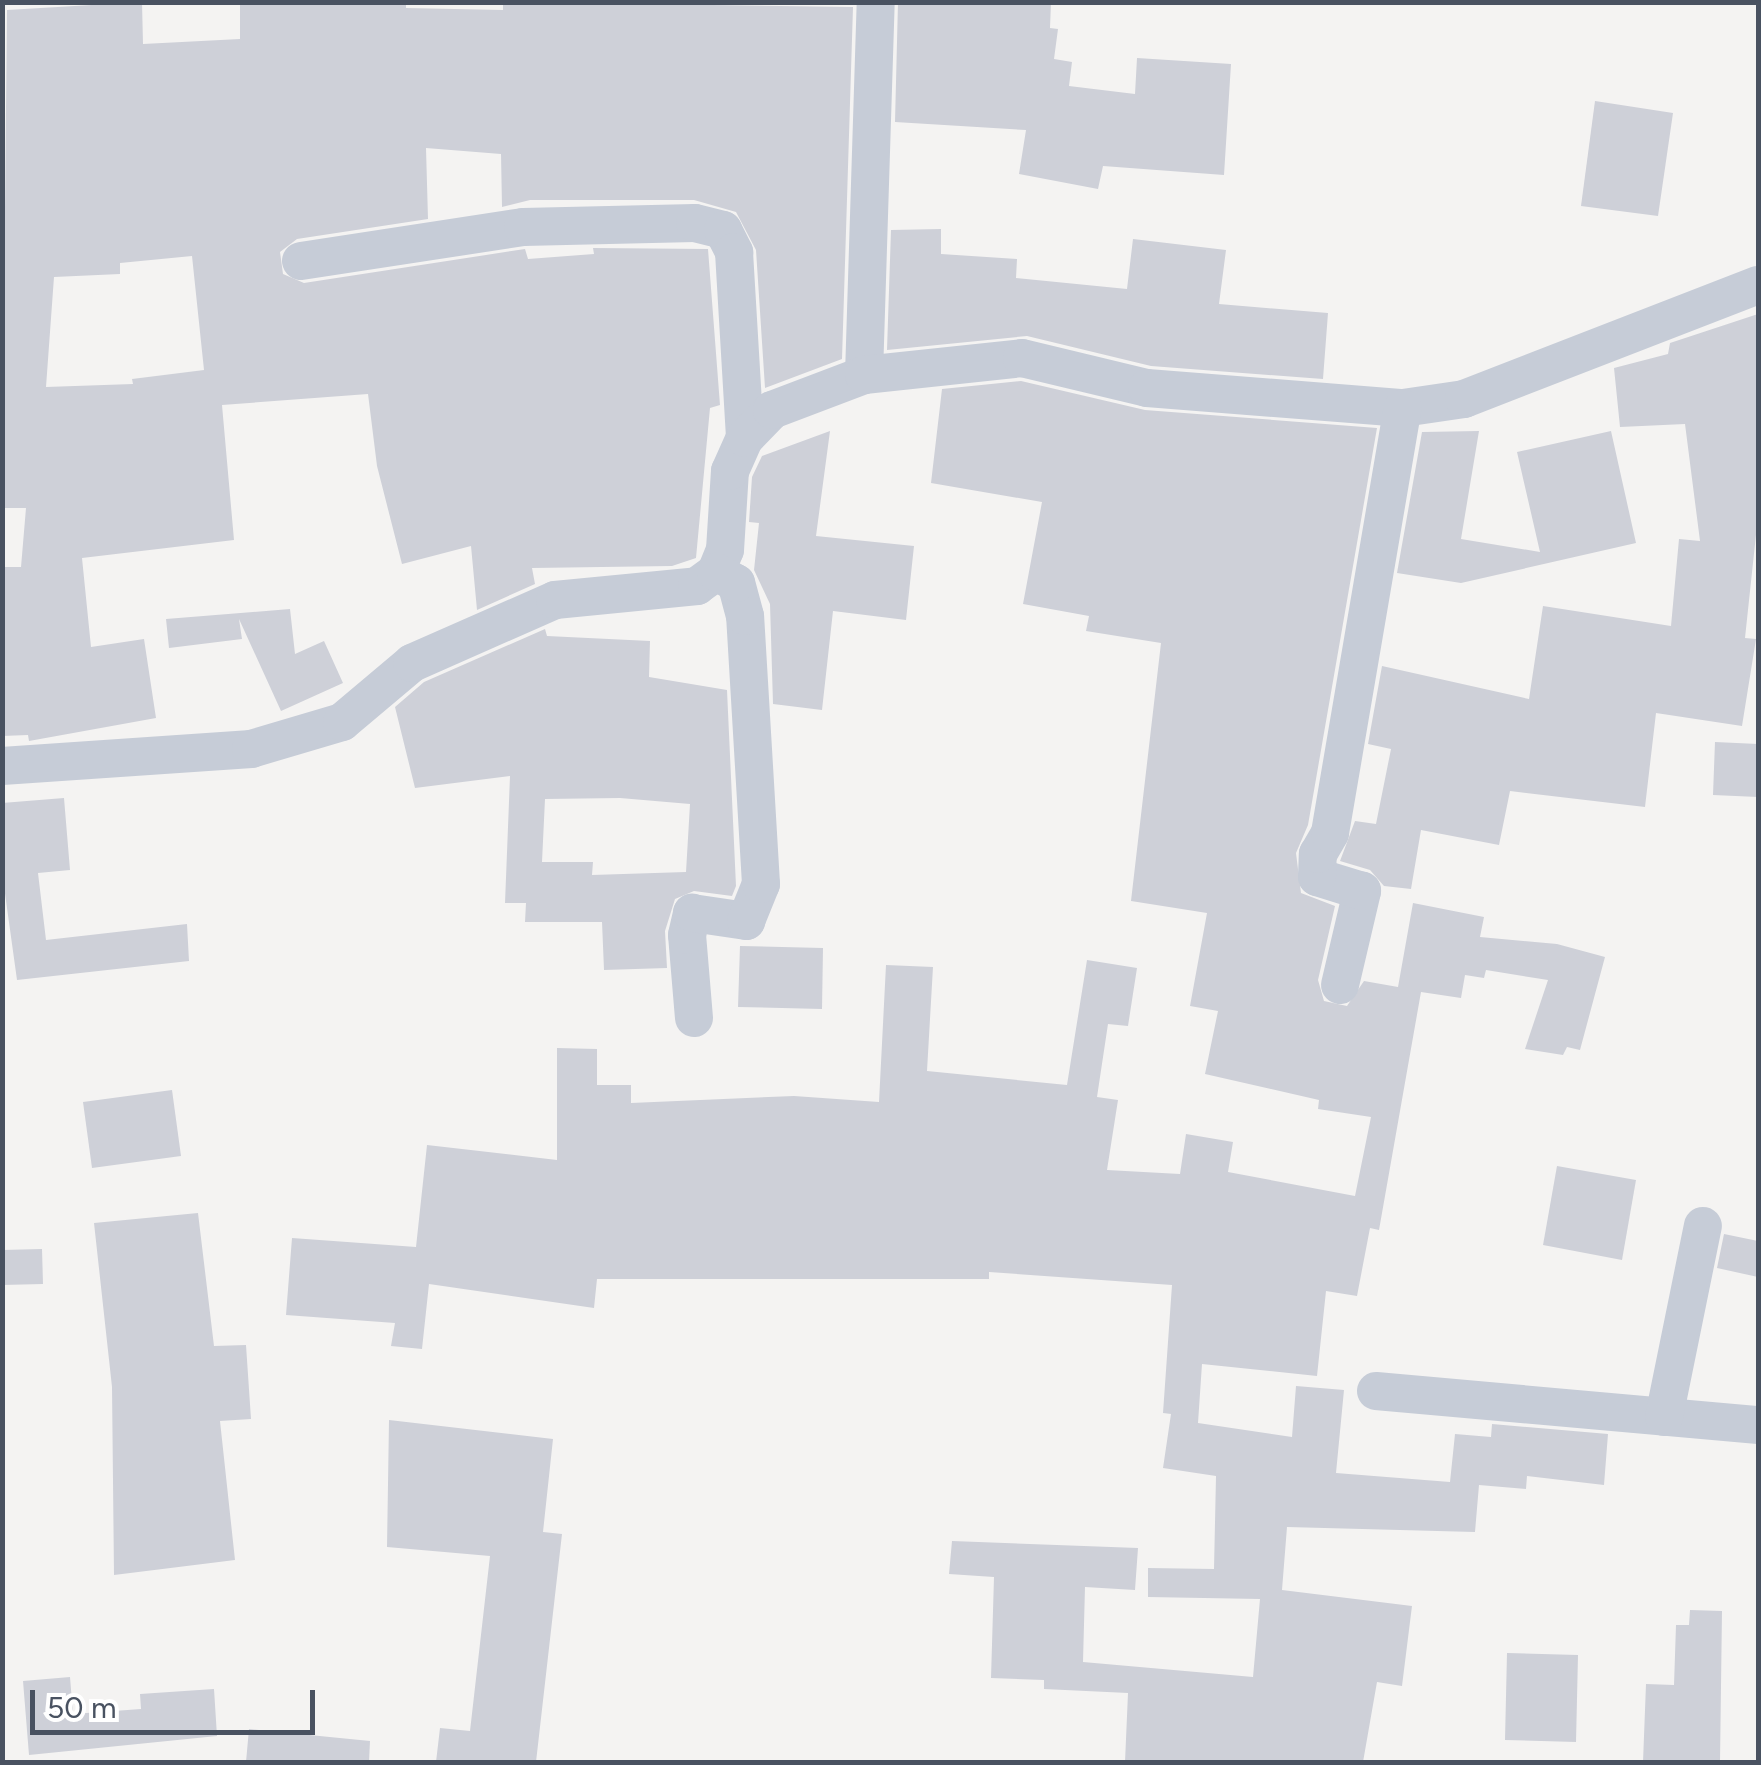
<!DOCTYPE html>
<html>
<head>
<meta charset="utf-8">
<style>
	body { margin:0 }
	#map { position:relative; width:1761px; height:1765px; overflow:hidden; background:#f4f3f2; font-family:Figtree,sans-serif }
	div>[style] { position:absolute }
	.building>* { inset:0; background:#ced0d8 }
	.minor>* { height:38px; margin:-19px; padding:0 19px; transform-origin:19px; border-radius:19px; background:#c6ccd7 }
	span { translate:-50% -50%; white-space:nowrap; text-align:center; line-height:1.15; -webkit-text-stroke:8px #fff; paint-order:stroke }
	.frame { position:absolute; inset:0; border:5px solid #495261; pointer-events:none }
	.scale { position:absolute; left:30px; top:1690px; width:285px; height:45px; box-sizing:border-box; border:5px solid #495261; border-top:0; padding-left:12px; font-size:30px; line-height:35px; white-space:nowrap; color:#495261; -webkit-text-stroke:8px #fff; paint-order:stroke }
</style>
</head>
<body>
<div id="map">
	<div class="building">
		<div style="clip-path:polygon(evenodd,142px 2px,143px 44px,240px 39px,240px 2px,406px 2px,406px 8px,503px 10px,503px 2px,853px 7px,842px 359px,765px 388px,756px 250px,736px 212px,694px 200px,530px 200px,502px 207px,501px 154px,426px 148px,428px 219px,297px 239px,280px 252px,283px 274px,304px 283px,525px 249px,528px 259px,594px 254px,593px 248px,708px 249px,720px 405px,710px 408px,696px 558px,672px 566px,532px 568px,535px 584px,477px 610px,471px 546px,402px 564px,377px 466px,368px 394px,222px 405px,234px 540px,82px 558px,91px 647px,144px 639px,156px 718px,29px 741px,28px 735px,2px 736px,2px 567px,21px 567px,26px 508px,2px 508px,7px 10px,142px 2px,192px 256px,204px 370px,132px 379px,133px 384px,46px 387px,54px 277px,120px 274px,120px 263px,192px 256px)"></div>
		<div style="clip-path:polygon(898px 2px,1051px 2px,1050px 28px,1058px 29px,1054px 59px,1072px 62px,1069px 86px,1135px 94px,1137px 58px,1231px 64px,1224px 175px,1103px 166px,1098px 189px,1019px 174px,1026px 130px,895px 122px)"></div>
		<div style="clip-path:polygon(1595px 101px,1673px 113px,1658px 216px,1581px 206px)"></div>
		<div style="clip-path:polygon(941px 229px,941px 254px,1017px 259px,1016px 278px,1127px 289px,1133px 239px,1226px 250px,1219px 304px,1328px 313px,1323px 379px,1151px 366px,1027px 336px,887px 350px,891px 230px)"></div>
		<div style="clip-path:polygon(1758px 314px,1758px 516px,1745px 638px,1756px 639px,1742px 726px,1656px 713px,1645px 807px,1510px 791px,1499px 845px,1421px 830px,1411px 889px,1384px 886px,1370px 870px,1340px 861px,1355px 821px,1376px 824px,1391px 749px,1368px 744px,1382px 666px,1529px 699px,1543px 606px,1671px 626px,1679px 539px,1700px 541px,1685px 424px,1620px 427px,1614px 368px,1668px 354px,1670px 343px)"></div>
		<div style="clip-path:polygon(1021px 381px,1145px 410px,1377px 428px,1308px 825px,1296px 853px,1301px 893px,1335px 906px,1318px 980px,1324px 1001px,1347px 1006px,1364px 981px,1398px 987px,1413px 903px,1484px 917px,1480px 937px,1557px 944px,1605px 957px,1580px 1050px,1567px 1047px,1563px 1055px,1525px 1049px,1548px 980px,1486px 970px,1484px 978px,1465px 975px,1461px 998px,1421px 992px,1379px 1230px,1370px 1228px,1357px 1296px,1326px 1291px,1317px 1376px,1202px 1364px,1198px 1423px,1292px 1437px,1296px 1386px,1344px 1390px,1336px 1473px,1450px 1482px,1455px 1434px,1491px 1437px,1492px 1424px,1608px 1434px,1604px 1485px,1527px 1476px,1526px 1489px,1479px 1485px,1475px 1532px,1287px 1527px,1282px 1590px,1412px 1606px,1402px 1686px,1377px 1682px,1363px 1762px,1125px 1762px,1128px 1693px,1044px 1689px,1044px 1680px,991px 1678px,994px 1577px,949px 1574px,952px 1541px,1138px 1548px,1135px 1590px,1085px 1587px,1083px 1662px,1253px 1677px,1260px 1599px,1148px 1597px,1148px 1568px,1214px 1569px,1216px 1476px,1163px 1468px,1171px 1414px,1163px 1413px,1172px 1285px,989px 1272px,989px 1279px,597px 1279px,594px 1308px,429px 1284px,422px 1349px,391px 1346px,395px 1323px,286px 1315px,292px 1238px,416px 1247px,427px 1145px,557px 1160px,557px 1048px,597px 1049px,597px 1085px,631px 1085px,631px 1103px,794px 1096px,879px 1102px,886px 965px,933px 967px,927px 1071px,1067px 1085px,1087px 960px,1137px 968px,1128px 1026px,1108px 1024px,1097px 1097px,1118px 1100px,1107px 1170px,1180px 1174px,1186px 1134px,1233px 1142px,1228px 1172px,1355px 1196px,1371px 1117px,1318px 1109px,1319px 1100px,1205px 1074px,1218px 1011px,1190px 1006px,1207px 913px,1131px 901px,1161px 643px,1086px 631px,1089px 616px,1023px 604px,1042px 502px,931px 483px,942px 389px)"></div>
		<div style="clip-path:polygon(830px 431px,816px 536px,914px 546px,906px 620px,833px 611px,822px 710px,773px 704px,770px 604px,754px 570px,759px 523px,749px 522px,752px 477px,762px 456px)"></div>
		<div style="clip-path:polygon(1479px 431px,1461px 539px,1540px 552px,1517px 452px,1611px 431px,1636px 543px,1461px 583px,1397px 573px,1422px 432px)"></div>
		<div style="clip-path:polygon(290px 609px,295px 654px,324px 641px,343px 683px,281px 711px,239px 619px,242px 639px,169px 648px,166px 619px)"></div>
		<div style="clip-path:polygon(evenodd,545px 629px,547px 636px,650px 641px,649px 677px,727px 690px,736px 886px,732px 896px,694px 891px,675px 899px,665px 931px,667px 968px,604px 970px,602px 922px,525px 922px,526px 903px,505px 903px,510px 776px,415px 788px,395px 707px,424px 682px,545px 629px,620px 798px,690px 804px,686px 872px,592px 875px,593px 862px,542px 862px,545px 799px,620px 798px)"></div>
		<div style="clip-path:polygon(1715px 742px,1758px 744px,1758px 797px,1713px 795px)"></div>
		<div style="clip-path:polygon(64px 798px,70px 870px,38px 873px,46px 940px,187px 924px,189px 961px,17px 980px,2px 872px,2px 803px)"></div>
		<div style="clip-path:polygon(740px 946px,823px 948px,822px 1009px,738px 1007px)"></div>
		<div style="clip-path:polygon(172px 1090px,181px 1156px,92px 1168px,83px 1102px)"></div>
		<div style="clip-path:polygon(1557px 1166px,1636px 1180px,1622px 1260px,1543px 1245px)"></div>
		<div style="clip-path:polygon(198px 1213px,214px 1346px,246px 1345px,251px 1419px,220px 1421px,235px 1560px,114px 1575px,112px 1387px,94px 1223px)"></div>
		<div style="clip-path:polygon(1724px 1234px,1758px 1241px,1758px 1277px,1717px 1268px)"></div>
		<div style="clip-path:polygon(42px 1249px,43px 1284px,2px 1285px,2px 1250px)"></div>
		<div style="clip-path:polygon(389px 1420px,553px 1439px,543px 1532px,562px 1534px,536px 1762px,436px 1762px,440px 1728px,470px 1731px,490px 1556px,387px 1547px)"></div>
		<div style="clip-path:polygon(1690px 1610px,1722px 1611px,1720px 1762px,1643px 1762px,1646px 1684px,1674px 1685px,1676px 1625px,1689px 1625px)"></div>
		<div style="clip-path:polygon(1507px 1653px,1578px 1655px,1576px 1742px,1505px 1740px)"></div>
		<div style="clip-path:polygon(70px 1677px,73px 1714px,141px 1709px,140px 1694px,214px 1689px,217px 1736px,29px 1755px,23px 1681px)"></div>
		<div style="clip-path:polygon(249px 1729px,370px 1741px,369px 1762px,246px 1762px)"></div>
	</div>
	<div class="minor">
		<div style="left:301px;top:261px;width:225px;rotate:-8.7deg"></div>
		<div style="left:523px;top:227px;width:172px;rotate:-1.3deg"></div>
		<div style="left:695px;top:223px;width:29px;rotate:14deg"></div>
		<div style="left:723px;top:230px;width:25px;rotate:63deg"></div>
		<div style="left:734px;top:252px;width:186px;rotate:86.6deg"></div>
		<div style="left:864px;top:375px;width:373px;rotate:-88.2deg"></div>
		<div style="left:2px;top:766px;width:250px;rotate:-3.9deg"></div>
		<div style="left:251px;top:749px;width:95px;rotate:-16.5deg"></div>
		<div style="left:342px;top:722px;width:92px;rotate:-40.1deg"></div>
		<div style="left:412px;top:663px;width:156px;rotate:-23.8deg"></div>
		<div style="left:555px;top:600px;width:143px;rotate:-5.6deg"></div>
		<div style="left:697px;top:586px;width:24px;rotate:-36deg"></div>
		<div style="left:716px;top:572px;width:24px;rotate:-68deg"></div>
		<div style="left:725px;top:550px;width:79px;rotate:-86.4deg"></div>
		<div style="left:730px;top:471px;width:36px;rotate:-66deg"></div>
		<div style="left:745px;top:438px;width:39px;rotate:-46deg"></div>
		<div style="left:772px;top:410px;width:98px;rotate:-20.8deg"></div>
		<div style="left:864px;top:375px;width:159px;rotate:-6.1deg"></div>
		<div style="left:1022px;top:358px;width:129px;rotate:13.5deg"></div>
		<div style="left:1147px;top:388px;width:257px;rotate:4.5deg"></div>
		<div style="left:1403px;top:408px;width:62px;rotate:-8.4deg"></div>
		<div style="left:1464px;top:399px;width:315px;rotate:-21.2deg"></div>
		<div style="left:1340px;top:985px;width:97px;rotate:-76.8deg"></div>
		<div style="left:1362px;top:891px;width:47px;rotate:-162.7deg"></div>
		<div style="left:1317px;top:877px;width:23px;rotate:-88deg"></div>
		<div style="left:1318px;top:854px;width:24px;rotate:-60deg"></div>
		<div style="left:1330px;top:833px;width:431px;rotate:-80.3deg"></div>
		<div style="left:694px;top:1018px;width:83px;rotate:-94.8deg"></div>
		<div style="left:687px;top:935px;width:23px;rotate:-77deg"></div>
		<div style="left:692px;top:913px;width:55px;rotate:8.4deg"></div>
		<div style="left:746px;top:921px;width:40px;rotate:-68deg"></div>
		<div style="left:761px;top:884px;width:268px;rotate:-93.4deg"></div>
		<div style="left:745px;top:616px;width:34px;rotate:-105deg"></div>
		<div style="left:736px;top:583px;width:23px;rotate:-151deg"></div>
		<div style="left:1376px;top:1391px;width:384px;rotate:5.1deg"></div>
		<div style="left:1664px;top:1417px;width:195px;rotate:-78.5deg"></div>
	</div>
	<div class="frame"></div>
	<div class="scale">50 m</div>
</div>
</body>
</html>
